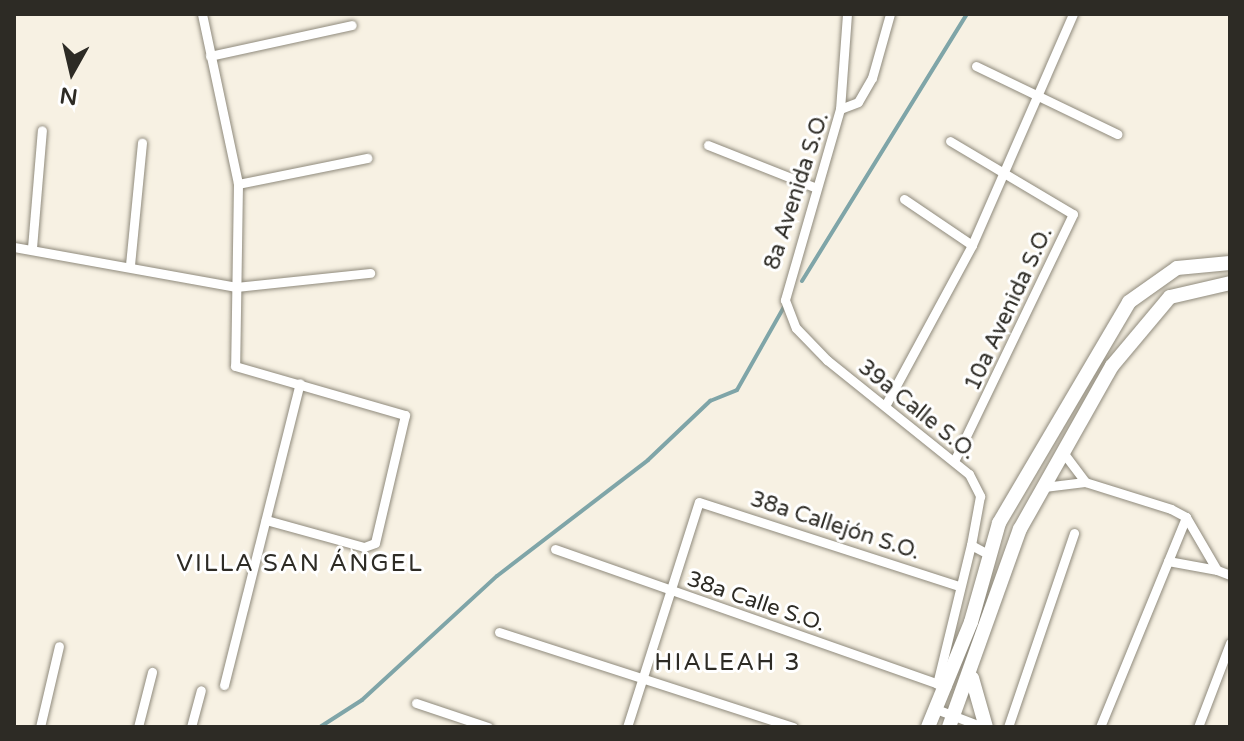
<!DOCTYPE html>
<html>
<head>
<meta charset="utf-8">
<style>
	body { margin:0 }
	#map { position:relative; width:1244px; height:741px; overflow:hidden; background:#f7f1e3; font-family:"Varela Round",sans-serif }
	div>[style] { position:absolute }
	.stream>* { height:4px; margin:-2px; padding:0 2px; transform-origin:2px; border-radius:2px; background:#7fa5a8 }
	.roads { filter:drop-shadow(0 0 2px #8f8a7c) drop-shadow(0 0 2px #8f8a7c) }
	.minor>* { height:9px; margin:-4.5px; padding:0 4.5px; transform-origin:4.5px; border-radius:4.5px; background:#fff }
	.secondary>* { height:14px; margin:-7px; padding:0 7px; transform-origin:7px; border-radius:7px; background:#fff }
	span { translate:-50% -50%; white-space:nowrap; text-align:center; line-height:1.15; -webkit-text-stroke:6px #fff; paint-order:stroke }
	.street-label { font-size:22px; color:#2d2b25 }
	.neighbourhood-label { font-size:24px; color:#2d2b25; letter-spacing:2px }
	.frame { position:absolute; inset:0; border:16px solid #2d2b25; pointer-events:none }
	.north { position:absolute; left:32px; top:32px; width:80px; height:80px; -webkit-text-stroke:6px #fff; paint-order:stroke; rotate:188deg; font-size:22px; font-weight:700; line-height:32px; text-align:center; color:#2d2b25 }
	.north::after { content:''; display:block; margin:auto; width:28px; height:36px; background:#2d2b25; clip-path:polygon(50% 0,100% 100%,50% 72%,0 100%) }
</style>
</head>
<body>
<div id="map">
	<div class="stream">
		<div style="left:802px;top:281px;width:314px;rotate:-58.3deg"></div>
		<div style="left:320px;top:727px;width:50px;rotate:-32.7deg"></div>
		<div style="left:362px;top:700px;width:183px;rotate:-42.6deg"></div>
		<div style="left:497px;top:576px;width:190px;rotate:-37.5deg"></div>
		<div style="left:648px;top:460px;width:86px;rotate:-43.6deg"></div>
		<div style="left:710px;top:401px;width:29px;rotate:-22deg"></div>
		<div style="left:737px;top:390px;width:95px;rotate:-60.5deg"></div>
	</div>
	<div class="roads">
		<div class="minor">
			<div style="left:202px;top:14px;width:174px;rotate:78deg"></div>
			<div style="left:238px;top:184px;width:182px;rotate:90.9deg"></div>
			<div style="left:235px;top:366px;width:177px;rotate:16.1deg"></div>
			<div style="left:405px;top:415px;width:131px;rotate:103.2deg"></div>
			<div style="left:375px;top:543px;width:12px;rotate:160deg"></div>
			<div style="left:364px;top:547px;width:102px;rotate:-164.6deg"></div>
			<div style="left:847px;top:14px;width:95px;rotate:94.2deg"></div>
			<div style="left:840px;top:109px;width:199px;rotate:106.1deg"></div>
			<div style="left:785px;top:300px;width:30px;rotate:69deg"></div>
			<div style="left:796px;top:328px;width:45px;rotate:45.9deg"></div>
			<div style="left:827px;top:360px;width:182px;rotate:38.8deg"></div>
			<div style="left:969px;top:474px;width:25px;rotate:63deg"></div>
			<div style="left:980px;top:496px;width:50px;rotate:100.4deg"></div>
			<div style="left:971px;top:545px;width:21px;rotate:28deg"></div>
			<div style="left:210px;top:56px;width:145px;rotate:-12.3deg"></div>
			<div style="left:976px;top:66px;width:157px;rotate:25.7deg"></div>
			<div style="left:840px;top:109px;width:19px;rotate:-21deg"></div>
			<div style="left:858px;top:102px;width:28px;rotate:-60deg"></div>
			<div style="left:872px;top:78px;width:66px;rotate:-74.3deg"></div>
			<div style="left:950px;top:141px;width:143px;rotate:30.7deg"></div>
			<div style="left:1073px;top:214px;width:274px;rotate:115.7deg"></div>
			<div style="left:708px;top:145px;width:114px;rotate:21.6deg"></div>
			<div style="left:238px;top:184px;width:132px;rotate:-11.4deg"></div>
			<div style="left:904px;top:199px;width:82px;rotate:34.1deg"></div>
			<div style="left:14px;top:247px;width:226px;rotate:10.2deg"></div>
			<div style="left:236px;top:287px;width:135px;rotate:-6deg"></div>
			<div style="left:32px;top:248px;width:118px;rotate:-85.2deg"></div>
			<div style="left:130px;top:265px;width:123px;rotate:-84.4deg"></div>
			<div style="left:885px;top:406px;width:183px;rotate:-61.6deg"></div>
			<div style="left:972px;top:245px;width:252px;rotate:-66.4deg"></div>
			<div style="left:1062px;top:451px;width:39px;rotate:53deg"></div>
			<div style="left:1044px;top:487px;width:41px;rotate:-7deg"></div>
			<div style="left:1085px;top:482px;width:90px;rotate:17.4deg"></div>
			<div style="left:1171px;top:509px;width:17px;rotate:28deg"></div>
			<div style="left:1186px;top:517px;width:61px;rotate:59.7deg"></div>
			<div style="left:1217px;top:570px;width:14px;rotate:21deg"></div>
			<div style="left:555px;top:549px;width:415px;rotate:19.4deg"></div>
			<div style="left:1168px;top:561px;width:50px;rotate:10.4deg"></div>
			<div style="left:499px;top:632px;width:309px;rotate:17.9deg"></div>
			<div style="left:937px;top:684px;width:143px;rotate:-76.3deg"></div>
			<div style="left:224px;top:685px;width:311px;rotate:-75.9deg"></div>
			<div style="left:416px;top:703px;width:76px;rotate:18.4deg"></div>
			<div style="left:936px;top:709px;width:50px;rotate:21deg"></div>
			<div style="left:40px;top:727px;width:83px;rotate:-76.8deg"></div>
			<div style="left:138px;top:727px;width:57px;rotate:-75.7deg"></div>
			<div style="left:191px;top:727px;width:38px;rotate:-75deg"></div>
			<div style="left:627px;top:727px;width:236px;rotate:-72.3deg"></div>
			<div style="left:699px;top:502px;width:273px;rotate:17.9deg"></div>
			<div style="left:1008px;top:727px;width:205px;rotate:-71.2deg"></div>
			<div style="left:1100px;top:727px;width:227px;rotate:-67.7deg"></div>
			<div style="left:1198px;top:727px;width:90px;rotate:-69.1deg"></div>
		</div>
		<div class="secondary">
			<div style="left:972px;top:678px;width:51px;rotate:74.1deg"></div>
			<div style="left:928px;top:727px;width:113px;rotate:-67.7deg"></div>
			<div style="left:971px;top:622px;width:103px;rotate:-74.2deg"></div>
			<div style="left:999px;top:523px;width:256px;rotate:-59.5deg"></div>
			<div style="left:1129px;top:302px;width:59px;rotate:-35.3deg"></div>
			<div style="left:1177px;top:268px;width:53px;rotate:-5.4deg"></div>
			<div style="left:949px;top:727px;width:210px;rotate:-70.3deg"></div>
			<div style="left:1020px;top:529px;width:187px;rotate:-60.6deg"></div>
			<div style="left:1112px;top:366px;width:90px;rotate:-50deg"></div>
			<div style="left:1170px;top:297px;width:62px;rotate:-13.1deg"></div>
		</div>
	</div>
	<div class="street-label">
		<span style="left:797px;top:191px;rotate:-72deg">8a Avenida S.O.</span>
		<span style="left:1009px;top:309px;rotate:-65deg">10a Avenida S.O.</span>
		<span style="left:917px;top:410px;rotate:39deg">39a Calle S.O.</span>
		<span style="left:835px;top:526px;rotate:18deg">38a Callejón S.O.</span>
		<span style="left:756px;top:602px;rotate:19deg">38a Calle S.O.</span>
	</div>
	<div class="neighbourhood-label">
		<span style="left:300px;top:564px">VILLA SAN ÁNGEL</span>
		<span style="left:728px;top:663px">HIALEAH 3</span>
	</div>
	<div class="frame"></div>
	<div class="north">N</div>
</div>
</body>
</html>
